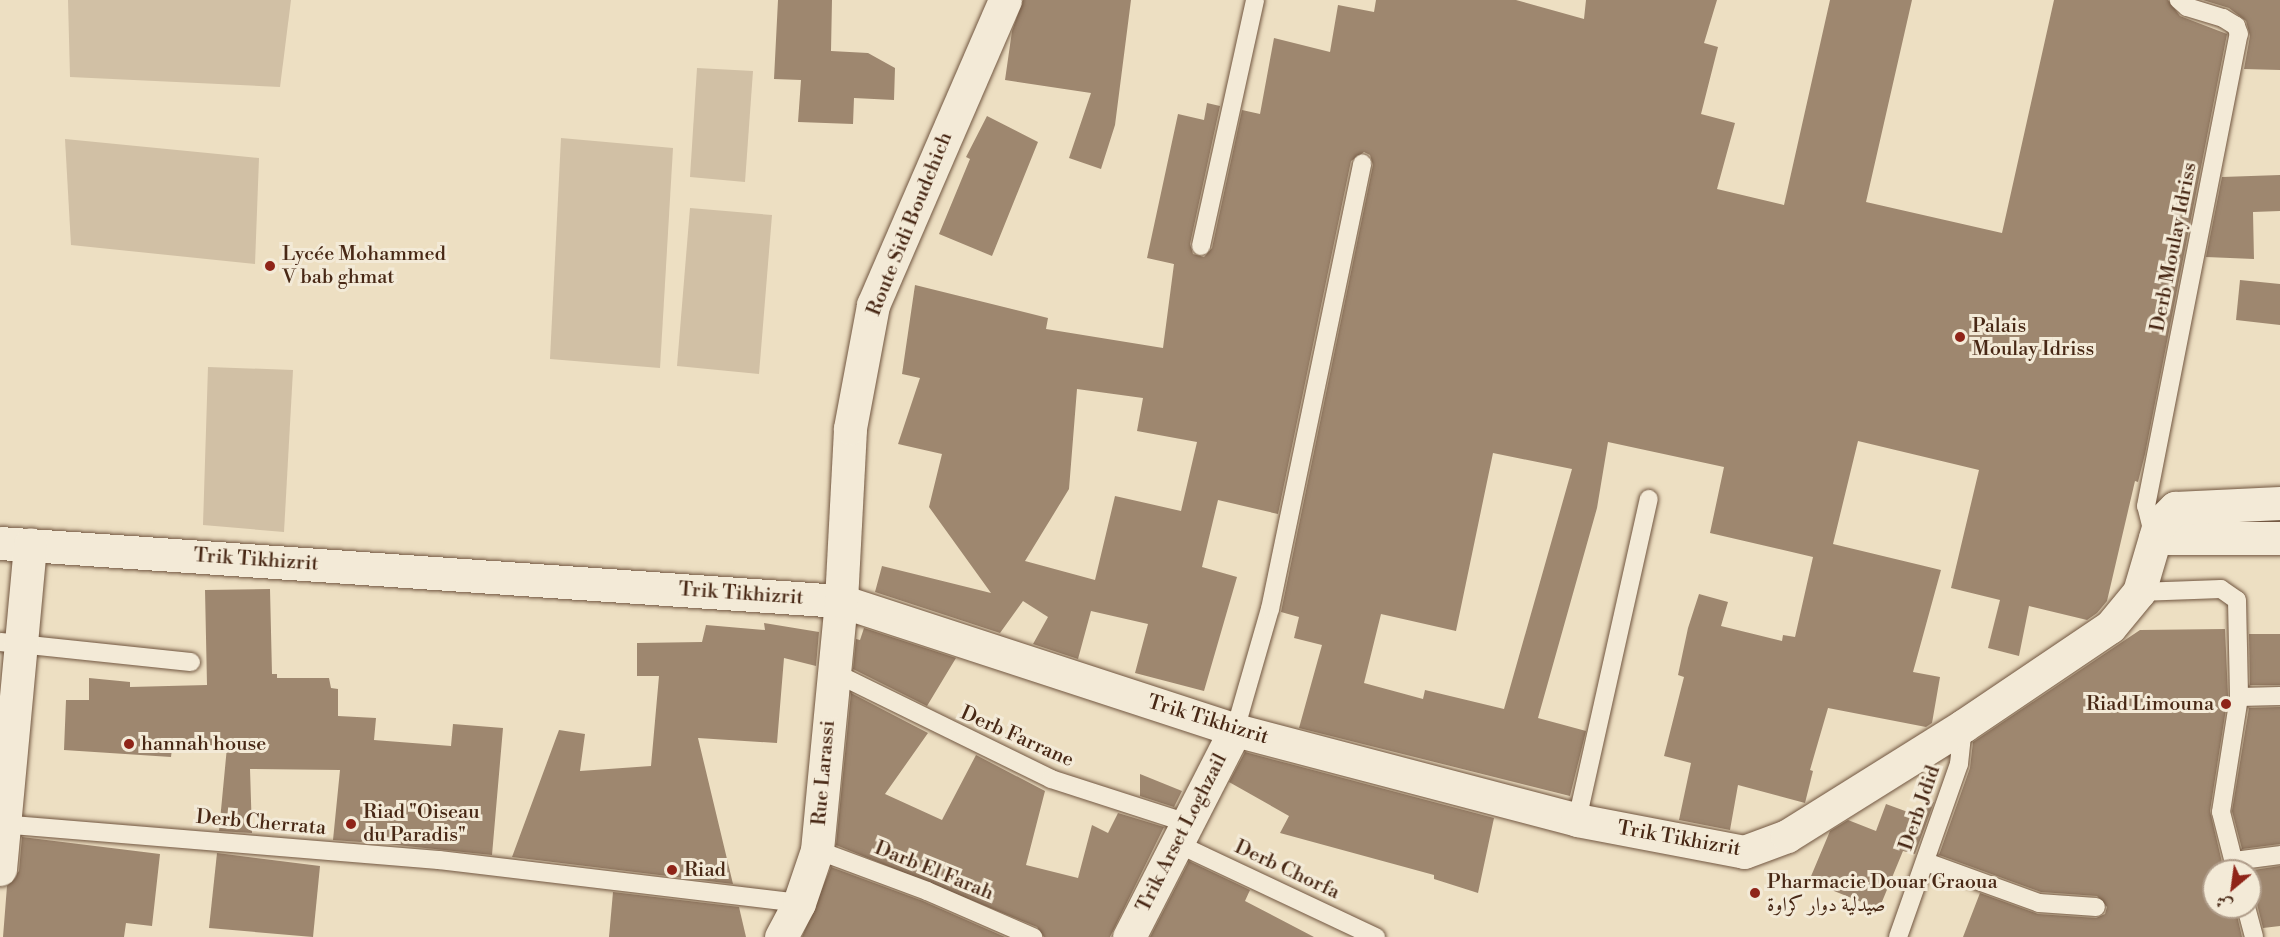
<!DOCTYPE html>
<html>
<head>
<meta charset="utf-8">
<style>
	body { margin:0 }
	#map { position:relative; width:2280px; height:937px; overflow:hidden; background:#eddfc2; font-family:"Libre Bodoni",Amiri,serif }
	div>[style] { position:absolute }
	.green>* { inset:0; background:#d1c0a5 }
	.building>* { inset:0; background:#9e876f }
	.roads { filter:drop-shadow(0 0 2px #715640) drop-shadow(0 0 2px #715640) }
	.service>* { height:18px; margin:-9px; padding:0 9px; transform-origin:9px; border-radius:9px; background:#f3ead7 }
	.minor>* { height:33px; margin:-16.5px; padding:0 16.5px; transform-origin:16.5px; border-radius:16.5px; background:#f3ead7 }
	.dots>* { width:16px; height:16px; translate:-50% -50%; box-sizing:border-box; border:3px solid #f3ead7; border-radius:50% }
	span { translate:-50% -50%; white-space:nowrap; text-align:center; line-height:1.15; -webkit-text-stroke:6px #f3ead7; paint-order:stroke }
	.street-label { font-size:20px; color:#482815 }
	.poi-label { font-size:20px; color:#482815 }
	.left { translate:0 -50%; text-align:left }
	.right { translate:-100% -50%; text-align:right }
	.north { position:absolute; left:2202px; top:859px; width:60px; height:60px; box-sizing:border-box; background:#f3ead7; border:2px solid #af9c89; border-radius:50%; rotate:209deg; font-size:16px; font-weight:700; line-height:24px; text-align:center; color:#482815 }
	.north::after { content:''; display:block; margin:auto; width:21px; height:27px; background:#8f2418; clip-path:polygon(50% 0,100% 100%,50% 72%,0 100%) }
</style>
</head>
<body>
<div id="map">
	<div class="green">
		<div style="clip-path:polygon(68px 0,291px 0,280px 87px,70px 77px)"></div>
		<div style="clip-path:polygon(697px 68px,753px 71px,745px 182px,690px 177px)"></div>
		<div style="clip-path:polygon(561px 138px,673px 148px,660px 368px,550px 359px)"></div>
		<div style="clip-path:polygon(65px 139px,259px 158px,255px 264px,71px 245px)"></div>
		<div style="clip-path:polygon(690px 208px,772px 215px,759px 374px,677px 366px)"></div>
		<div style="clip-path:polygon(208px 367px,293px 370px,284px 532px,203px 525px)"></div>
	</div>
	<div class="building">
		<div style="clip-path:polygon(778px 0,832px 0,831px 51px,868px 53px,895px 68px,894px 100px,854px 98px,853px 124px,798px 122px,801px 80px,774px 79px)"></div>
		<div style="clip-path:polygon(1023px 0,1131px 0,1115px 125px,1101px 169px,1069px 158px,1091px 93px,1005px 80px,1012px 31px)"></div>
		<div style="clip-path:polygon(evenodd,1376px 0,1516px 0,1584px 19px,1586px 0,1717px 0,1704px 43px,1718px 47px,1701px 114px,1735px 123px,1717px 189px,1784px 205px,1830px 0,1912px 0,1866px 202px,2002px 233px,2054px 0,2168px 0,2180px 16px,2227px 34px,2145px 454px,2138px 482px,2135px 481px,2107px 601px,2097px 613px,2087px 620px,2029px 606px,2019px 656px,1988px 648px,2000px 600px,1951px 588px,1979px 470px,1858px 441px,1833px 544px,1941px 570px,1913px 672px,1940px 677px,1932px 723px,1926px 727px,1828px 708px,1810px 770px,1813px 771px,1805px 803px,1738px 785px,1730px 830px,1679px 820px,1691px 763px,1664px 756px,1684px 677px,1678px 675px,1688px 628px,1699px 594px,1728px 602px,1721px 626px,1782px 641px,1783px 635px,1795px 637px,1813px 557px,1710px 533px,1724px 467px,1608px 442px,1597px 508px,1538px 718px,1586px 731px,1570px 796px,1299px 728px,1322px 645px,1294px 638px,1299px 617px,1281px 612px,1373px 165px,1370px 155px,1364px 152px,1351px 161px,1278px 514px,1218px 500px,1202px 567px,1237px 577px,1204px 691px,1135px 673px,1148px 624px,1091px 611px,1078px 659px,1033px 644px,1048px 617px,1023px 601px,1000px 633px,875px 592px,882px 566px,991px 593px,929px 507px,942px 454px,898px 444px,920px 378px,902px 374px,915px 285px,1048px 318px,1046px 329px,1163px 348px,1174px 264px,1147px 258px,1178px 114px,1204px 120px,1207px 103px,1220px 106px,1190px 244px,1193px 254px,1204px 257px,1212px 248px,1242px 110px,1260px 114px,1274px 38px,1330px 52px,1338px 5px,1374px 12px,1376px 0,1077px 389px,1143px 398px,1137px 431px,1197px 442px,1181px 511px,1115px 496px,1095px 580px,1025px 561px,1069px 489px,1077px 389px,1376px 0,1493px 453px,1572px 469px,1504px 709px,1425px 690px,1423px 699px,1364px 683px,1381px 614px,1456px 631px,1493px 453px)"></div>
		<div style="clip-path:polygon(2203px 0,2280px 0,2280px 70px,2244px 69px,2250px 36px,2246px 21px,2229px 8px)"></div>
		<div style="clip-path:polygon(987px 116px,1038px 142px,992px 256px,939px 234px,970px 159px,966px 157px)"></div>
		<div style="clip-path:polygon(2280px 175px,2280px 211px,2253px 212px,2254px 259px,2206px 257px,2222px 177px)"></div>
		<div style="clip-path:polygon(2240px 280px,2280px 284px,2280px 325px,2236px 320px)"></div>
		<div style="clip-path:polygon(270px 589px,272px 674px,277px 674px,277px 678px,329px 678px,331px 688px,338px 689px,338px 716px,376px 718px,374px 740px,451px 746px,453px 724px,503px 728px,492px 855px,387px 844px,382px 829px,361px 842px,333px 840px,340px 770px,250px 769px,252px 833px,219px 831px,227px 747px,173px 741px,171px 757px,64px 750px,66px 700px,89px 700px,89px 678px,130px 682px,130px 687px,207px 685px,205px 590px)"></div>
		<div style="clip-path:polygon(764px 623px,819px 632px,816px 666px,784px 658px,777px 743px,698px 738px,733px 884px,512px 857px,559px 730px,585px 734px,580px 771px,651px 766px,659px 676px,637px 676px,637px 643px,702px 642px,706px 625px,765px 630px)"></div>
		<div style="clip-path:polygon(864px 628px,956px 658px,927px 706px,853px 669px,856px 639px,860px 640px)"></div>
		<div style="clip-path:polygon(2225px 629px,2228px 696px,2210px 811px,2224px 871px,2214px 871px,2214px 907px,2235px 907px,2242px 937px,1963px 937px,1980px 893px,2038px 914px,2096px 918px,2105px 914px,2107px 907px,2097px 896px,2041px 892px,1939px 855px,1970px 768px,1973px 742px,2140px 630px)"></div>
		<div style="clip-path:polygon(2249px 634px,2280px 634px,2280px 685px,2250px 685px)"></div>
		<div style="clip-path:polygon(851px 693px,928px 733px,885px 794px,942px 820px,976px 755px,1045px 791px,1026px 865px,1078px 878px,1092px 825px,1108px 833px,1118px 813px,1164px 827px,1110px 937px,1044px 937px,1037px 927px,836px 845px)"></div>
		<div style="clip-path:polygon(2280px 707px,2280px 844px,2242px 849px,2232px 811px,2249px 708px)"></div>
		<div style="clip-path:polygon(1245px 752px,1494px 818px,1478px 893px,1434px 879px,1434px 875px,1280px 833px,1289px 816px,1229px 782px)"></div>
		<div style="clip-path:polygon(1140px 774px,1182px 791px,1174px 807px,1140px 796px)"></div>
		<div style="clip-path:polygon(1934px 802px,1915px 854px,1903px 851px,1879px 909px,1809px 881px,1830px 831px,1848px 820px,1876px 831px,1886px 804px,1916px 815px)"></div>
		<div style="clip-path:polygon(22px 837px,160px 854px,152px 926px,126px 923px,124px 937px,3px 937px,7px 886px,19px 871px)"></div>
		<div style="clip-path:polygon(217px 853px,320px 866px,313px 937px,209px 928px)"></div>
		<div style="clip-path:polygon(1189px 861px,1250px 890px,1245px 901px,1314px 937px,1150px 937px)"></div>
		<div style="clip-path:polygon(2280px 866px,2280px 926px,2263px 928px,2257px 904px,2250px 897px,2247px 871px)"></div>
		<div style="clip-path:polygon(831px 867px,923px 901px,1005px 937px,802px 937px)"></div>
		<div style="clip-path:polygon(613px 892px,739px 907px,746px 937px,609px 937px)"></div>
	</div>
	<div class="roads">
		<div class="service">
			<div style="left:1201px;top:246px;width:252px;rotate:-77.6deg"></div>
			<div style="left:2154px;top:537px;width:32px;rotate:-104deg"></div>
			<div style="left:2146px;top:506px;width:481px;rotate:-78.9deg"></div>
			<div style="left:2239px;top:34px;width:9px;rotate:-111deg"></div>
			<div style="left:2236px;top:26px;width:15px;rotate:-148deg"></div>
			<div style="left:2223px;top:18px;width:38px;rotate:-163deg"></div>
			<div style="left:2187px;top:7px;width:11px;rotate:-139deg"></div>
			<div style="left:2139px;top:592px;width:82px;rotate:-2.1deg"></div>
			<div style="left:2221px;top:589px;width:19px;rotate:35deg"></div>
			<div style="left:2237px;top:600px;width:97px;rotate:88.8deg"></div>
			<div style="left:2239px;top:697px;width:116px;rotate:98.9deg"></div>
			<div style="left:2221px;top:812px;width:61px;rotate:75.7deg"></div>
			<div style="left:0;top:642px;width:192px;rotate:6deg"></div>
			<div style="left:833px;top:672px;width:243px;rotate:26.1deg"></div>
			<div style="left:1051px;top:779px;width:146px;rotate:17.9deg"></div>
			<div style="left:2239px;top:697px;width:41px;rotate:-1.4deg"></div>
			<div style="left:1235px;top:730px;width:126px;rotate:-73.9deg"></div>
			<div style="left:1270px;top:609px;width:455px;rotate:-78.3deg"></div>
			<div style="left:1577px;top:820px;width:329px;rotate:-77.4deg"></div>
			<div style="left:0;top:824px;width:440px;rotate:4.7deg"></div>
			<div style="left:439px;top:860px;width:363px;rotate:6.8deg"></div>
			<div style="left:1178px;top:844px;width:219px;rotate:25.2deg"></div>
			<div style="left:817px;top:850px;width:117px;rotate:20.4deg"></div>
			<div style="left:927px;top:891px;width:116px;rotate:23.5deg"></div>
			<div style="left:2234px;top:861px;width:46px;rotate:-7.4deg"></div>
			<div style="left:1926px;top:862px;width:120px;rotate:19.9deg"></div>
			<div style="left:2039px;top:903px;width:57px;rotate:4deg"></div>
			<div style="left:2246px;top:907px;width:31px;rotate:75deg"></div>
			<div style="left:1898px;top:937px;width:183px;rotate:-70.6deg"></div>
			<div style="left:1959px;top:764px;width:38px;rotate:-84deg"></div>
		</div>
		<div class="minor">
			<div style="left:2155px;top:538px;width:125px"></div>
			<div style="left:0;top:543px;width:843px;rotate:3.95deg"></div>
			<div style="left:841px;top:601px;width:415px;rotate:18.1deg"></div>
			<div style="left:1235px;top:730px;width:354px;rotate:14.7deg"></div>
			<div style="left:1577px;top:820px;width:170px;rotate:10.8deg"></div>
			<div style="left:1744px;top:852px;width:46px;rotate:-20.4deg"></div>
			<div style="left:1787px;top:836px;width:208px;rotate:-32deg"></div>
			<div style="left:1963px;top:726px;width:177px;rotate:-34deg"></div>
			<div style="left:2110px;top:627px;width:45px;rotate:-50.4deg"></div>
			<div style="left:2139px;top:592px;width:71px;rotate:-73.6deg"></div>
			<div style="left:2159px;top:524px;width:23px;rotate:-45deg"></div>
			<div style="left:2175px;top:508px;width:105px;rotate:-2.7deg"></div>
			<div style="left:0;top:869px;width:326px;rotate:-84.7deg"></div>
			<div style="left:781px;top:937px;width:38px;rotate:-62deg"></div>
			<div style="left:799px;top:903px;width:56px;rotate:-71.2deg"></div>
			<div style="left:817px;top:850px;width:250px;rotate:-84.5deg"></div>
			<div style="left:841px;top:601px;width:173px;rotate:-87deg"></div>
			<div style="left:850px;top:428px;width:125px;rotate:-79.4deg"></div>
			<div style="left:873px;top:305px;width:332px;rotate:-66.6deg"></div>
			<div style="left:1129px;top:937px;width:233px;rotate:-62.9deg"></div>
		</div>
	</div>
	<div class="dots">
		<div style="left:270px;top:266px;background:#8f2418"></div>
		<div style="left:1960px;top:337px;background:#8f2418"></div>
		<div style="left:2226px;top:704px;background:#8f2418"></div>
		<div style="left:129px;top:744px;background:#8f2418"></div>
		<div style="left:351px;top:824px;background:#8f2418"></div>
		<div style="left:672px;top:870px;background:#8f2418"></div>
		<div style="left:1755px;top:893px;background:#8f2418"></div>
	</div>
	<div class="street-label">
		<span style="left:910px;top:224px;rotate:-68deg">Route Sidi Boudchich</span>
		<span style="left:2174px;top:247px;rotate:-79deg">Derb Moulay Idriss</span>
		<span style="left:256px;top:560px;rotate:4deg">Trik Tikhizrit</span>
		<span style="left:741px;top:594px;rotate:4deg">Trik Tikhizrit</span>
		<span style="left:1208px;top:720px;rotate:17deg">Trik Tikhizrit</span>
		<span style="left:1017px;top:737px;rotate:24deg">Derb Farrane</span>
		<span style="left:824px;top:773px;rotate:-85deg">Rue Larassi</span>
		<span style="left:1920px;top:808px;rotate:-71deg">Derb Jdid</span>
		<span style="left:261px;top:823px;rotate:5deg">Derb Cherrata</span>
		<span style="left:1182px;top:833px;rotate:-63deg">Trik Arset Loghzail</span>
		<span style="left:1679px;top:839px;rotate:10deg">Trik Tikhizrit</span>
		<span style="left:1287px;top:870px;rotate:25deg">Derb Chorfa</span>
		<span style="left:934px;top:871px;rotate:22deg">Darb El Farah</span>
	</div>
	<div class="poi-label">
		<span class="left" style="left:282px;top:266px">Lycée Mohammed<br>V bab ghmat</span>
		<span class="left" style="left:1972px;top:338px">Palais<br>Moulay Idriss</span>
		<span class="right" style="left:2214px;top:704px">Riad Limouna</span>
		<span class="left" style="left:141px;top:744px">hannah house</span>
		<span class="left" style="left:363px;top:824px">Riad "Oiseau<br>du Paradis"</span>
		<span class="left" style="left:684px;top:870px">Riad</span>
		<span class="left" style="left:1767px;top:894px">Pharmacie Douar Graoua<br>صيدلية دوار كراوة</span>
	</div>
	<div class="north">ش</div>
</div>
</body>
</html>
